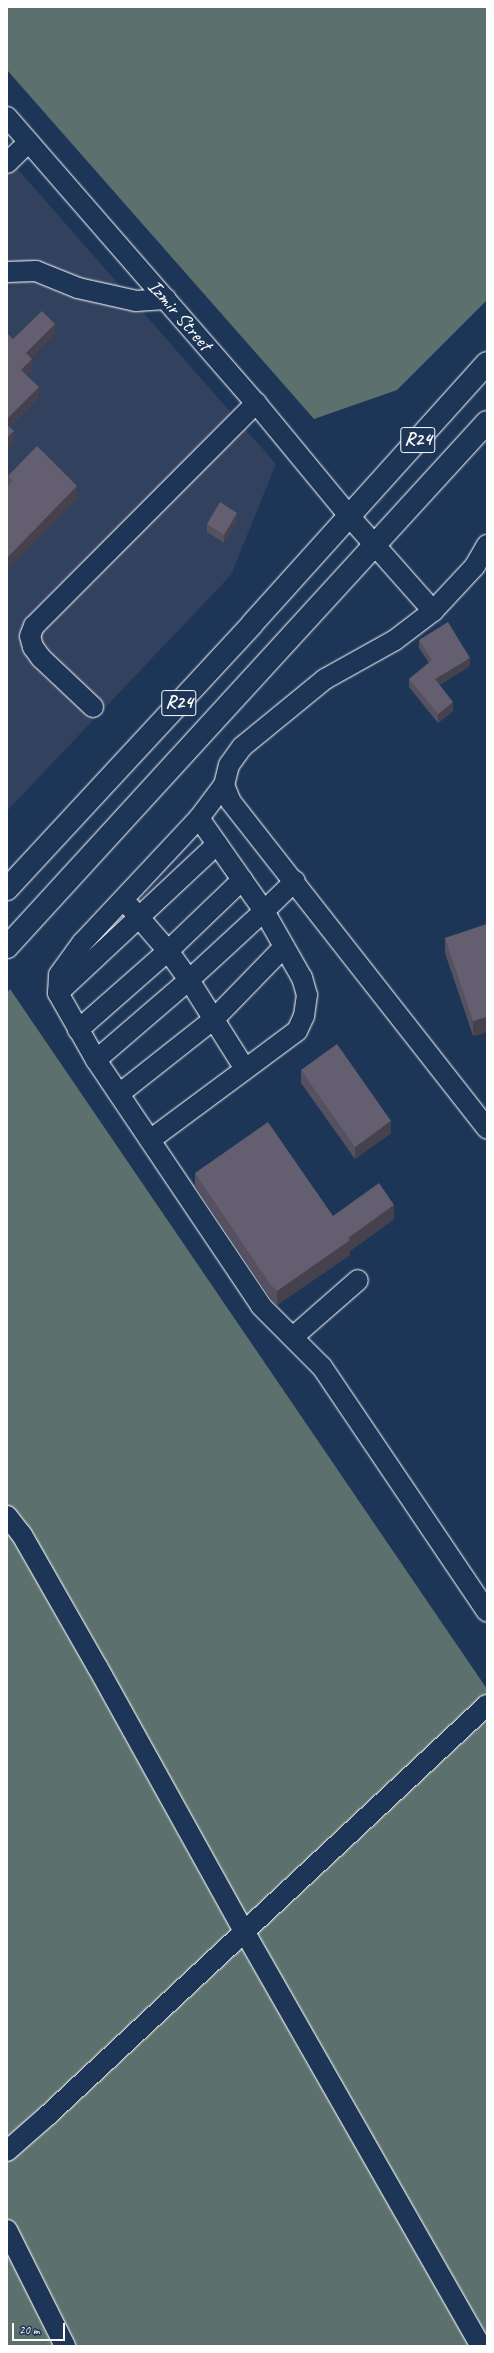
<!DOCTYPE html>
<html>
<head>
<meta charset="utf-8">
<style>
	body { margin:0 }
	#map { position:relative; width:494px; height:2353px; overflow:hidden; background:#1d3557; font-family:Caveat,sans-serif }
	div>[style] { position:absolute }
	.built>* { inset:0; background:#32415e }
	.green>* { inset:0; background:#5c716d }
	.roads { filter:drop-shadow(0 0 1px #fff) drop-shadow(0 0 1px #fff) }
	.minor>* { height:20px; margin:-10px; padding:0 10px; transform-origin:10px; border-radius:10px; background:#1d3557 }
	.major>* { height:22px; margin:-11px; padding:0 11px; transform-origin:11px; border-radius:11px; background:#1d3557 }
	.wall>* { inset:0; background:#555160 }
	.shaded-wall>* { inset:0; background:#45424e }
	.building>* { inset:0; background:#635e70 }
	span { translate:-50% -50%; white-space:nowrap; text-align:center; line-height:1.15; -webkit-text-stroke:3px #1d3557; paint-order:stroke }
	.shield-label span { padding:1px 3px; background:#1d3557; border:1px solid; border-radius:3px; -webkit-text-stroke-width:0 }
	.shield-label { font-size:19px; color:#fff; font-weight:700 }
	.street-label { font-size:20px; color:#fff }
	.frame { position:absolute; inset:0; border:8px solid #fff; pointer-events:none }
	.scale { position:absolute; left:12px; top:2323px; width:53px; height:18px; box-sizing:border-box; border:2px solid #fff; border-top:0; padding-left:5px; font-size:12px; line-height:14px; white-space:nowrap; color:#fff; -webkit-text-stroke:3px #1d3557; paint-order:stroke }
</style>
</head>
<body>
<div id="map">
	<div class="built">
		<div style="clip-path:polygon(16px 167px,276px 464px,231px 575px,7px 811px,7px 177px)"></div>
	</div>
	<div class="green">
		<div style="clip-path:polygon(7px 7px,487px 7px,487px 300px,397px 390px,314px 419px,7px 70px)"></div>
		<div style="clip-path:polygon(10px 989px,487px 1689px,487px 2346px,7px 2346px,7px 993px)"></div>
	</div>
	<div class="roads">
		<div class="minor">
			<div style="left:7px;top:117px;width:379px;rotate:49deg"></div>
			<div style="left:256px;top:403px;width:146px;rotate:50.5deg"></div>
			<div style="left:349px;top:516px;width:127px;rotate:48.5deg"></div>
			<div style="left:7px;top:163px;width:30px;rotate:-44deg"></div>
			<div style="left:7px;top:272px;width:29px;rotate:-2deg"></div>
			<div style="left:36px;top:271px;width:45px;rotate:22deg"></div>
			<div style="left:78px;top:288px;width:59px;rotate:12.6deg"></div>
			<div style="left:136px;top:301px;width:30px;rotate:-4deg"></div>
			<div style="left:487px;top:545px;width:24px;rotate:120deg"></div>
			<div style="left:475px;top:566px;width:62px;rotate:133deg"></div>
			<div style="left:433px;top:611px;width:48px;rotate:142.7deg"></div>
			<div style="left:395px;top:640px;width:80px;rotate:150.9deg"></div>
			<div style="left:325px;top:679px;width:107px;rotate:140.7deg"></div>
			<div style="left:242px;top:747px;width:22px;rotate:126deg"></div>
			<div style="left:229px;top:765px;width:21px;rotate:104deg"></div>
			<div style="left:224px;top:785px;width:18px;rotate:68deg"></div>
			<div style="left:231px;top:802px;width:415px;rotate:51.9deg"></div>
			<div style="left:93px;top:707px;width:71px;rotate:-136.7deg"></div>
			<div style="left:41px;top:658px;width:14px;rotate:-126deg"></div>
			<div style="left:33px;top:647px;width:11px;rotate:-105deg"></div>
			<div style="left:30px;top:636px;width:11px;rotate:-68deg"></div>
			<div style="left:34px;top:626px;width:315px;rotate:-45.1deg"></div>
			<div style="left:199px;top:818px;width:171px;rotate:133.1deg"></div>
			<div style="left:82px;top:943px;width:39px;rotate:126deg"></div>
			<div style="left:59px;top:975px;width:18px;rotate:93deg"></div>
			<div style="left:58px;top:993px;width:77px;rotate:60.4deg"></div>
			<div style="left:96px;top:1060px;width:296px;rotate:56.1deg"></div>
			<div style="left:261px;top:1306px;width:86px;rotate:45deg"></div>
			<div style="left:322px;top:1367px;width:295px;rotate:56deg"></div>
			<div style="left:130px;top:907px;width:58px;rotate:49.2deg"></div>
			<div style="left:168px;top:951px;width:36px;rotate:54deg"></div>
			<div style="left:189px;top:980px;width:105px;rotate:57.8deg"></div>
			<div style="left:58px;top:993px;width:218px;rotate:-43.1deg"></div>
			<div style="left:78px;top:1030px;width:120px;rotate:-41.3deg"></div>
			<div style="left:168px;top:951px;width:103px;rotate:-43.8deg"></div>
			<div style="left:96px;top:1060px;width:123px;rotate:-40.7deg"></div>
			<div style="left:189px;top:980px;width:102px;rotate:-42.6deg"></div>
			<div style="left:264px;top:911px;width:113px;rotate:-125deg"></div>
			<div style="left:199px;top:818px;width:41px;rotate:-52.9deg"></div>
			<div style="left:119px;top:1094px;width:121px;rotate:-38.3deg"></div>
			<div style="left:214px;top:1019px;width:100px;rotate:-45.8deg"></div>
			<div style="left:150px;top:1140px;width:183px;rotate:-36.6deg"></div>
			<div style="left:297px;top:1031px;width:17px;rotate:-65deg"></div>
			<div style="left:304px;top:1016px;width:21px;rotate:-82deg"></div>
			<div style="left:307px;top:995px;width:18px;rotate:-106deg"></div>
			<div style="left:302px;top:978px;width:77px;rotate:-119.6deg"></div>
			<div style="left:264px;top:911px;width:43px;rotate:-44.1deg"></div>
			<div style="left:293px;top:1337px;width:86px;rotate:-41.2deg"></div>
			<div style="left:7px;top:1516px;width:24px;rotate:52deg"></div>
			<div style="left:22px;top:1535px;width:153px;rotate:60.3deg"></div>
			<div style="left:98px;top:1668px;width:301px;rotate:61deg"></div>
			<div style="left:244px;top:1931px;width:478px;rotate:60.3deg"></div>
			<div style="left:7px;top:2151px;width:55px;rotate:-41.3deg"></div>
			<div style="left:48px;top:2115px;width:601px;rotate:-43.04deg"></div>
			<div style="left:7px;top:2230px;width:130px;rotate:63.4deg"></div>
		</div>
		<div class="major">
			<div style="left:7px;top:889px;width:361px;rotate:-47.2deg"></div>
			<div style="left:252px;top:624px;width:351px;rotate:-48deg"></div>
			<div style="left:7px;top:947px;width:711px;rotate:-47.56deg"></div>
		</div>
	</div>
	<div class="wall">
		<div style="clip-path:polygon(8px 476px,77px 499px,8px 487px)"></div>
		<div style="clip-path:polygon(237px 521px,224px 543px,207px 532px,207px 524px)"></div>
		<div style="clip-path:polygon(419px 640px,470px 666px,439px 685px,453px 711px,438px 723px,409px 687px,409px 679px,429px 663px,419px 648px)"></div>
		<div style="clip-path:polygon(487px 924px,487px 1032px,473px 1036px,445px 953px,445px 938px)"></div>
		<div style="clip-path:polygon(301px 1070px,391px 1133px,355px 1159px,301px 1083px)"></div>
		<div style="clip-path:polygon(195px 1173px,333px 1216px,394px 1219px,350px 1251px,350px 1255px,277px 1305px,270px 1299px,195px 1187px)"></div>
	</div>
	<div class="shaded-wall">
		<div style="clip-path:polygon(55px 324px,55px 335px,26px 364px,26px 353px)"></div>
		<div style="clip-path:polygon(32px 359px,32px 370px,21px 381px,21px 370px)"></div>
		<div style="clip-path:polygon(39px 387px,39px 398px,7px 430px,7px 419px)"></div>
		<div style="clip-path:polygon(14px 431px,14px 442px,7px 449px,7px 438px)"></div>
		<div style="clip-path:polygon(77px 486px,77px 499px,7px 571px,7px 558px)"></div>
		<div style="clip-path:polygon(237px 513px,237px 521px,224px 543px,224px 535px)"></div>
		<div style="clip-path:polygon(470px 658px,470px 666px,435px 688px,435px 679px)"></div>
		<div style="clip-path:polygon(453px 702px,453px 711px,438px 723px,438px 714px)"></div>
		<div style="clip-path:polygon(487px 1017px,487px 1032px,473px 1036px,473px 1021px)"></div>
		<div style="clip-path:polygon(391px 1121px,391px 1133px,355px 1159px,355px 1147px)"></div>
		<div style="clip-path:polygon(394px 1205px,394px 1219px,350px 1251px,350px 1255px,277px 1305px,277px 1291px,348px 1238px)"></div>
	</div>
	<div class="building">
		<div style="clip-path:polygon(42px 311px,55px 324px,26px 353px,32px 359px,21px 370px,39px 387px,7px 419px,7px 333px,13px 339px)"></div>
		<div style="clip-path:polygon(7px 425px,14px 431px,7px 438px)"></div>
		<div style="clip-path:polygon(37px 446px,77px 486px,7px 558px,7px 487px,13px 481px,8px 476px)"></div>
		<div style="clip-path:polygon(220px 502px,237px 513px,224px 535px,207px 524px)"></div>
		<div style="clip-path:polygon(448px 622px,470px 658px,435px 679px,453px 702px,438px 714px,409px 679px,432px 660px,419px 640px)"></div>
		<div style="clip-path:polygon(487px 924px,487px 1017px,473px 1021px,445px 938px)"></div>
		<div style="clip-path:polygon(337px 1044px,391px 1121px,355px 1147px,301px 1070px)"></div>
		<div style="clip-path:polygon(268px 1122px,333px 1216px,379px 1183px,394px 1205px,348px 1238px,350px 1240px,277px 1291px,270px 1284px,195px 1173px)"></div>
	</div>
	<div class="shield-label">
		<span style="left:418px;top:440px">R24</span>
		<span style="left:179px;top:703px">R24</span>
	</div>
	<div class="street-label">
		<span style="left:180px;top:315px;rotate:49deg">Izmir Street</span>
	</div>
	<div class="frame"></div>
	<div class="scale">20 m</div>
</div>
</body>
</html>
